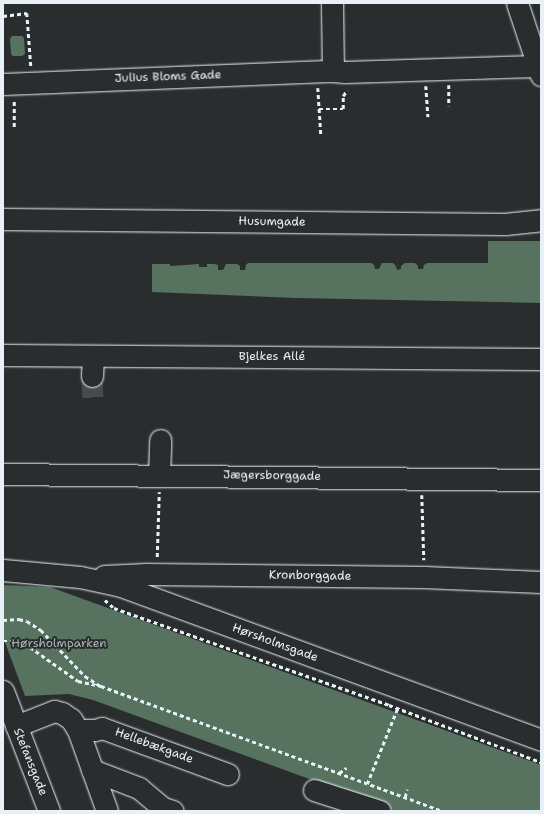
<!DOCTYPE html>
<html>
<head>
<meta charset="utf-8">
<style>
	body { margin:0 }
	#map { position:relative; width:544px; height:814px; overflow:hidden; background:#2a2d2e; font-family:"Shantell Sans",sans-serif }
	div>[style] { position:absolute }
	.green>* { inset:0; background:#587260 }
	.minor-tunnel>* { height:21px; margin-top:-10.5px; transform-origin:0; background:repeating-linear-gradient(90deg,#464a4c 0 21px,transparent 0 31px) }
	.path>* { height:2.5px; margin-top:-1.25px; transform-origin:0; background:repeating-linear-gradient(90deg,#e8f1f8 0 4px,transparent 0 7px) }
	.roads { filter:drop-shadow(0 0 1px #e8f1f8) drop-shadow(0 0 1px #e8f1f8) }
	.minor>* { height:21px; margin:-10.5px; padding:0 10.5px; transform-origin:10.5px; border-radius:10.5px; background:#2a2d2e }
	span { translate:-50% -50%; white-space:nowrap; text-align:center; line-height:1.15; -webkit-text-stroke:4px #2a2d2e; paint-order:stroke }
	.street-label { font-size:12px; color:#e8f1f8 }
	.park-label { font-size:12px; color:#a7b8b4 }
	.frame { position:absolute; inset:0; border:4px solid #e8f1f8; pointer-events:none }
</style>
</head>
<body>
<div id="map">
	<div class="green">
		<div style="clip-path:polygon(12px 36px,22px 36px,24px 38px,25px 54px,22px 56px,13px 56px,11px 54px,10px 39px)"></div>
		<div style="clip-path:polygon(488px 241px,541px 241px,541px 303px,296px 298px,152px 292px,152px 264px,170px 264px,170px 266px,199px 264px,199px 267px,207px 267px,207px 264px,214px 264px,218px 265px,218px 270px,223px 270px,226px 264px,237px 264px,240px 266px,240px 270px,245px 270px,246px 265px,248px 263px,371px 263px,374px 265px,375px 269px,379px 269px,382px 263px,393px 263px,396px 266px,397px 270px,401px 269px,401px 266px,405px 263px,415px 263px,418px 266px,418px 269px,423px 269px,424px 265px,427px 263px,488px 263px)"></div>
		<div style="clip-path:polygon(3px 585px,50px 587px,541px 765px,541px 811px,397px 811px,93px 700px,69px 694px,25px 696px,3px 637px)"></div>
	</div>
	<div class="minor-tunnel">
		<div style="left:92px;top:376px;width:23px;rotate:88deg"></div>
	</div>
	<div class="path">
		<div style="left:3px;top:16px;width:24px;rotate:-7deg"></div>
		<div style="left:27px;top:13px;width:53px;rotate:85.7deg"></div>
		<div style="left:449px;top:85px;width:21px;rotate:90deg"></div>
		<div style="left:426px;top:86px;width:31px;rotate:86deg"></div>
		<div style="left:318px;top:88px;width:46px;rotate:86.3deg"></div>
		<div style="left:319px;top:109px;width:24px"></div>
		<div style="left:343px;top:109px;width:13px;rotate:-90deg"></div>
		<div style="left:343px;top:96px;width:7px;rotate:-56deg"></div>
		<div style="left:14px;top:127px;width:27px;rotate:-90deg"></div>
		<div style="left:422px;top:495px;width:65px;rotate:88.2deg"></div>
		<div style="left:157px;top:557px;width:65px;rotate:-88.2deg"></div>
		<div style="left:105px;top:600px;width:12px;rotate:42deg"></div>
		<div style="left:114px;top:608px;width:292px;rotate:19.4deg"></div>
		<div style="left:389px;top:705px;width:162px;rotate:20.6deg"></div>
		<div style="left:3px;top:620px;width:16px;rotate:-4deg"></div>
		<div style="left:19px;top:619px;width:8px;rotate:14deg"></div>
		<div style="left:27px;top:621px;width:17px;rotate:33deg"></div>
		<div style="left:41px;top:630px;width:64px;rotate:46.3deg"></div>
		<div style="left:85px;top:676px;width:17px;rotate:33deg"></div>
		<div style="left:3px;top:641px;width:12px"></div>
		<div style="left:15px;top:641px;width:16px;rotate:22deg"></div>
		<div style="left:30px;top:647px;width:59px;rotate:35.3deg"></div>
		<div style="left:78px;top:681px;width:24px;rotate:12deg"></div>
		<div style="left:101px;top:686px;width:364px;rotate:20.1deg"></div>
		<div style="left:339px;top:773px;width:9px;rotate:-36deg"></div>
		<div style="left:367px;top:784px;width:83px;rotate:-68.1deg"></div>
		<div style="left:405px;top:797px;width:8px;rotate:-76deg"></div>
	</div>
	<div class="roads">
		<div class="minor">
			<div style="left:332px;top:3px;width:68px;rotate:89.2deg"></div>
			<div style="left:517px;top:3px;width:76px;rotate:71.6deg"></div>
			<div style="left:3px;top:84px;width:330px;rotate:-2.3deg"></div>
			<div style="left:333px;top:71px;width:12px;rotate:5deg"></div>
			<div style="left:345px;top:72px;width:193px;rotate:-1.8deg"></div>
			<div style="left:3px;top:219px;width:502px;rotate:0.57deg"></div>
			<div style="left:505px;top:224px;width:36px;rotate:-6deg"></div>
			<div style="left:3px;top:355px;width:538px;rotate:0.43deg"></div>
			<div style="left:92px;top:376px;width:20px;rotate:-87deg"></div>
			<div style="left:3px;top:474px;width:538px;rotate:0.64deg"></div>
			<div style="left:159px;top:476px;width:36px;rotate:-88deg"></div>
			<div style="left:3px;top:570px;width:77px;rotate:5.2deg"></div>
			<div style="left:80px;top:577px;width:39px;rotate:12deg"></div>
			<div style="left:118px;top:585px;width:451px;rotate:20.1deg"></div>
			<div style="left:104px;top:576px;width:43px;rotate:-2.7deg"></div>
			<div style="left:147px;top:574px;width:277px;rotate:0.6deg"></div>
			<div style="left:424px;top:577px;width:117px;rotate:2.4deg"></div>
			<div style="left:3px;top:691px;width:129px;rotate:69deg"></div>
			<div style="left:16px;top:726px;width:41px;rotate:-21.5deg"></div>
			<div style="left:54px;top:711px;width:8px;rotate:14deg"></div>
			<div style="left:62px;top:713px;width:11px;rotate:34deg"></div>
			<div style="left:71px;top:719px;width:13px;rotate:58deg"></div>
			<div style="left:78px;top:730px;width:86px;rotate:70.3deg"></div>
			<div style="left:78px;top:730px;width:17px"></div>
			<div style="left:95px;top:730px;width:7px;rotate:-16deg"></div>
			<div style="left:102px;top:728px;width:134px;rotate:20.1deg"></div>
			<div style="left:92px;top:770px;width:50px;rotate:21deg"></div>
			<div style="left:139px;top:788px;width:31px;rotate:40deg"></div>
			<div style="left:163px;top:808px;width:10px;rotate:17deg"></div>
			<div style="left:314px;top:790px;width:69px;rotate:17.7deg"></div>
		</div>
	</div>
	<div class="street-label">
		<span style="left:168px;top:77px;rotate:-2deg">Julius Bloms Gade</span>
		<span style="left:272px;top:222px;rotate:1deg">Husumgade</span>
		<span style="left:272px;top:357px">Bjelkes Allé</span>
		<span style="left:272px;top:476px;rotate:1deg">Jægersborggade</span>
		<span style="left:310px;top:576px;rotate:1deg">Kronborggade</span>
		<span style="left:275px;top:643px;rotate:20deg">Hørsholmsgade</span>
		<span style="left:154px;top:746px;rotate:20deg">Hellebækgade</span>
		<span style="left:30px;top:762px;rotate:68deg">Stefansgade</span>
	</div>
	<div class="park-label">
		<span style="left:59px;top:644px">Hørsholmparken</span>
	</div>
	<div class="frame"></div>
</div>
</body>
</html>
